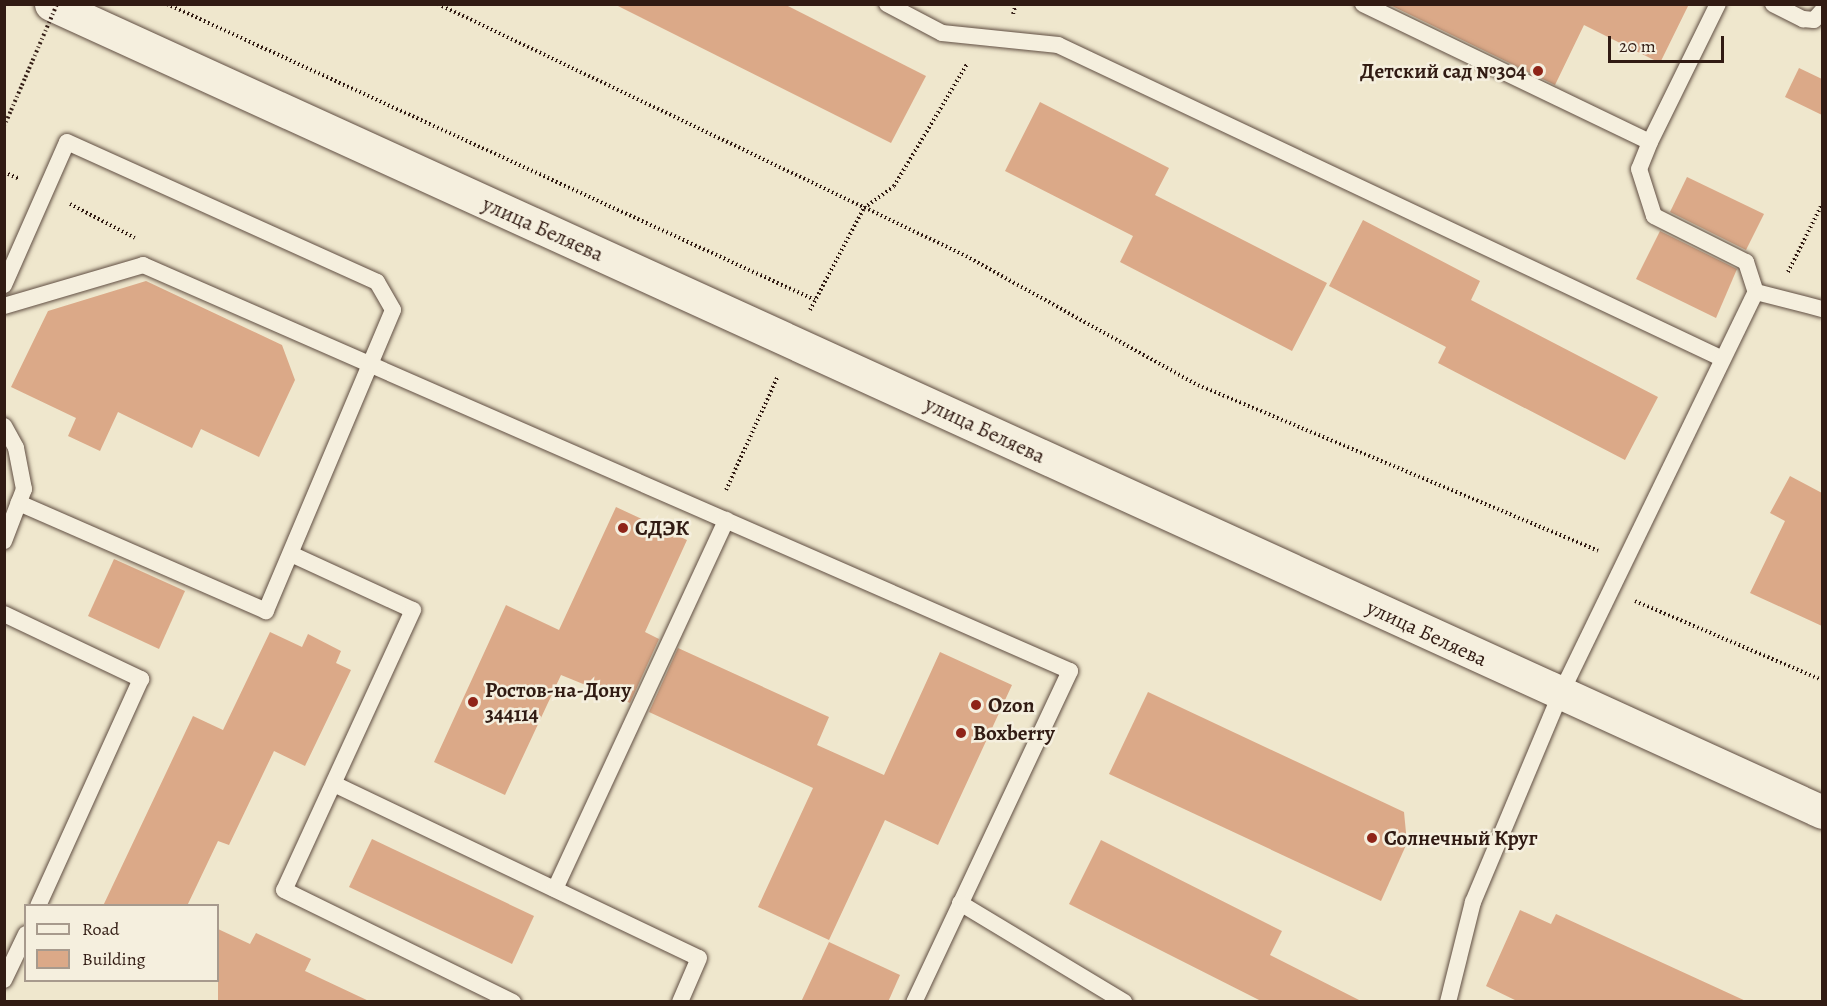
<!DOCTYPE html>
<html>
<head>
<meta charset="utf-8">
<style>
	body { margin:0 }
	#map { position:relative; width:1827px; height:1006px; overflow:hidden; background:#efe7cd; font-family:Alegreya,serif }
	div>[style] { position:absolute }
	.building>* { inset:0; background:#dba988 }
	.path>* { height:4px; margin-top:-2px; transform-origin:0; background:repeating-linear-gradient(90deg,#311b13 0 1.5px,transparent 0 4.5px) }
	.roads { filter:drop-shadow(0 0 2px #604e42) drop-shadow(0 0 2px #604e42) }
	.lane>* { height:16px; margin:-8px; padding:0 8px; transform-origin:8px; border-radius:8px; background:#f5efde }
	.secondary>* { height:33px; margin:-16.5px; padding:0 16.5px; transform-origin:16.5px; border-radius:16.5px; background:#f5efde }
	.path-bridge>* { height:4px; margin-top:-2px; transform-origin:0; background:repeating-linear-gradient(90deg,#311b13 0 1.5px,transparent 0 4.5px) }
	.dots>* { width:16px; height:16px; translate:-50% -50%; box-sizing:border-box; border:3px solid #f5efde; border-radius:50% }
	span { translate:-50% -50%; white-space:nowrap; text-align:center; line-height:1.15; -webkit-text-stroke:5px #f5efde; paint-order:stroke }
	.poi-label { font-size:21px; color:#311b13; font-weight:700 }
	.right { translate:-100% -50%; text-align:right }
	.left { translate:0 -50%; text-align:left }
	.street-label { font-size:21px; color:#311b13 }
	.frame { position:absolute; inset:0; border:6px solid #311b13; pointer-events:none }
	.legend { position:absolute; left:24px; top:904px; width:195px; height:78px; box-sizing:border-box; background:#f5efde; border:2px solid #a79a8d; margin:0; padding:8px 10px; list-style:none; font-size:18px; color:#311b13 }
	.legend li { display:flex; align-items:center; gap:12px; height:30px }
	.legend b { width:30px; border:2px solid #a79a8d }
	.scale { position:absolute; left:1608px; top:36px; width:116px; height:27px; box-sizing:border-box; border:3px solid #311b13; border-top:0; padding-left:8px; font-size:18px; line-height:21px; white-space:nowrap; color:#311b13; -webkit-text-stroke:4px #f5efde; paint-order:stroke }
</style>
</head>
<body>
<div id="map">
	<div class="building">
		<div style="clip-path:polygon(614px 4px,784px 4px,926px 76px,891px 143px)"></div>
		<div style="clip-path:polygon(1388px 4px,1689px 4px,1660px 63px,1584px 25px,1555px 85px)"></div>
		<div style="clip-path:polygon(1799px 68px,1822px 79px,1822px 115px,1785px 97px)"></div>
		<div style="clip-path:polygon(1040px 102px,1169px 168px,1155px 195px,1327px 283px,1292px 351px,1120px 262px,1133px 236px,1005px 171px)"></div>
		<div style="clip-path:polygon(1687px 177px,1764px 214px,1746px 250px,1670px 212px)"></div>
		<div style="clip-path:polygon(1363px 220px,1480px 281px,1471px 300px,1658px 397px,1625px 460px,1438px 363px,1446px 347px,1329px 286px)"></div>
		<div style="clip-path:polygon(1660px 231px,1737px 269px,1716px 318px,1636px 279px)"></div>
		<div style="clip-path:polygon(146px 281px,282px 345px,295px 380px,259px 457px,201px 429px,192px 448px,118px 412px,100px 451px,68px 436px,76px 418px,11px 387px,48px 311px)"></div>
		<div style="clip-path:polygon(1790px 476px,1822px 493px,1822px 626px,1750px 593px,1785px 521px,1770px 513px)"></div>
		<div style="clip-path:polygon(616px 507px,687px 540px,645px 632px,659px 639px,630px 703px,561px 675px,505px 795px,434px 762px,506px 605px,559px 630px)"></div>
		<div style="clip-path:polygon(114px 559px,185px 591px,159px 649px,88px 616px)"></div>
		<div style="clip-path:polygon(270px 632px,302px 647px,308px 634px,341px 651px,336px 663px,351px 670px,305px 766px,274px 751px,229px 845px,218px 841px,187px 906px,103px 906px,193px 716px,223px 730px)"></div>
		<div style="clip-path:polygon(678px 648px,829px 717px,817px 745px,884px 775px,940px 652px,1012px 685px,938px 845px,885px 820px,829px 940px,758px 907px,813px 788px,649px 712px)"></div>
		<div style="clip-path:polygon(1148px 692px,1404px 812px,1407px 843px,1381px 901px,1109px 774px)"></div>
		<div style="clip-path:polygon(372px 839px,534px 916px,512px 964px,349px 887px)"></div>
		<div style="clip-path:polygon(1101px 840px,1282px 931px,1270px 955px,1363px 1002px,1263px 1002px,1069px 904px)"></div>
		<div style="clip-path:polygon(1520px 910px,1551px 924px,1556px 914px,1748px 1002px,1519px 1002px,1486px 986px)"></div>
		<div style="clip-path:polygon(218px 929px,250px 944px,256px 933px,311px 959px,305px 971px,371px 1002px,218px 1002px)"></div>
		<div style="clip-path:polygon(829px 942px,900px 975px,888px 1002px,801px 1002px)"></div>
	</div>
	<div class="path">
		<div style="left:167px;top:4px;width:712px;rotate:24.55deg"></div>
		<div style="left:438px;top:4px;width:585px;rotate:25.51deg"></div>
		<div style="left:966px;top:256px;width:265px;rotate:29.1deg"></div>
		<div style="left:1198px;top:385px;width:433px;rotate:22.5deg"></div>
		<div style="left:1013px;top:14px;width:10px;rotate:-73deg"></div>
		<div style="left:4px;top:125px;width:4px;rotate:-56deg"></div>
		<div style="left:4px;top:172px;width:17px;rotate:24deg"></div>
		<div style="left:70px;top:204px;width:73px;rotate:27.6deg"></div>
		<div style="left:1788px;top:272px;width:76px;rotate:-63.4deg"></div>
		<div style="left:810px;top:310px;width:115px;rotate:-62.1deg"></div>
		<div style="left:864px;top:208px;width:37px;rotate:-36deg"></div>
		<div style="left:894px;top:186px;width:142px;rotate:-59.1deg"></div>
		<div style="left:726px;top:490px;width:125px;rotate:-65.5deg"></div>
		<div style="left:1635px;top:601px;width:203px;rotate:22.9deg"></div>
	</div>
	<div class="roads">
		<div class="lane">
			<div style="left:887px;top:4px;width:62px;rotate:27.8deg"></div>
			<div style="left:942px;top:33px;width:117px;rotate:5.9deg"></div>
			<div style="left:1058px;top:45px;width:735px;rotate:25.28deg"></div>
			<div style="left:1363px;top:4px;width:318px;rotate:25.7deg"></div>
			<div style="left:1650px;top:142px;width:154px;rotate:-63.8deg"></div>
			<div style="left:1773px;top:4px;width:34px;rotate:27deg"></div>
			<div style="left:1803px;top:19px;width:11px;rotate:5deg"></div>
			<div style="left:1814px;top:20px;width:12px;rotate:-48deg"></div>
			<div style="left:1650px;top:142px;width:29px;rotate:112deg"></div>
			<div style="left:1639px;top:169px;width:49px;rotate:72.3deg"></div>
			<div style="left:1654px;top:216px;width:103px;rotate:26.6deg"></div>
			<div style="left:1746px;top:262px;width:32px;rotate:72deg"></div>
			<div style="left:4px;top:285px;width:156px;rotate:-66.2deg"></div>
			<div style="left:67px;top:142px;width:340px;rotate:24.3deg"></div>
			<div style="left:377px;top:282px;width:32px;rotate:60deg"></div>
			<div style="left:393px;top:310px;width:327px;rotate:112.9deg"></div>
			<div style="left:266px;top:611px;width:270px;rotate:-156.4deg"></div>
			<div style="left:4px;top:306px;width:145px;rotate:-16.4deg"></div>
			<div style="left:143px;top:265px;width:1012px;rotate:23.65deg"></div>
			<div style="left:1070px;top:671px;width:366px;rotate:115.2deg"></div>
			<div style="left:4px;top:426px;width:25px;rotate:61deg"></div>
			<div style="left:16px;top:448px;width:42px;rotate:79deg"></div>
			<div style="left:24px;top:489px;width:56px;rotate:111deg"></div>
			<div style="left:291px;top:554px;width:134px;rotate:24.7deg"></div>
			<div style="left:413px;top:610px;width:308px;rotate:114.7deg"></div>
			<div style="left:284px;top:890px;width:255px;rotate:26.1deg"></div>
			<div style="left:4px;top:614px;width:152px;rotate:25.4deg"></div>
			<div style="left:141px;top:679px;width:249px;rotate:114.4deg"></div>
			<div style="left:334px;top:784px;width:404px;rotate:25.5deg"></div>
			<div style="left:699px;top:958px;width:48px;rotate:113.4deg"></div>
			<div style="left:555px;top:889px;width:407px;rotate:-65.1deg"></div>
			<div style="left:960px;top:903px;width:192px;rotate:31.1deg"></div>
			<div style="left:4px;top:980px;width:51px;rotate:-64.4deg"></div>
			<div style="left:1448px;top:1002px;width:103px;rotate:-76deg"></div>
			<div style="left:1473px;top:902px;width:227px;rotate:-67.2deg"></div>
			<div style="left:1561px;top:693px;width:446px;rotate:-64.1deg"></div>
			<div style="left:1756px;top:292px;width:68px;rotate:14.4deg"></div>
		</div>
		<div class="secondary">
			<div style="left:51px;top:4px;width:1947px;rotate:24.52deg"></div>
		</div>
	</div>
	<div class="path-bridge">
		<div style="left:6px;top:122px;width:129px;rotate:-66.6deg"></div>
	</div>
	<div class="dots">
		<div style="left:1538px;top:71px;background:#8f2418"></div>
		<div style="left:623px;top:528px;background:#8f2418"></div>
		<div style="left:473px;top:702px;background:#8f2418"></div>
		<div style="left:976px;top:705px;background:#8f2418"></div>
		<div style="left:961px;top:733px;background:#8f2418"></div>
		<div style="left:1372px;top:838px;background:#8f2418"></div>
	</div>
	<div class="poi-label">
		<span class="right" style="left:1526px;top:71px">Детский сад №304</span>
		<span class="left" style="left:635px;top:528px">СДЭК</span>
		<span class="left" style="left:485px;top:702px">Ростов-на-Дону<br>344114</span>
		<span class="left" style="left:988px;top:705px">Ozon</span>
		<span class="left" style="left:973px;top:733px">Boxberry</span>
		<span class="left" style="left:1384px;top:838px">Солнечный Круг</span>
	</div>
	<div class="street-label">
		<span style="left:543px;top:229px;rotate:24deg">улица Беляева</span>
		<span style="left:985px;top:430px;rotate:25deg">улица Беляева</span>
		<span style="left:1427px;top:633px;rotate:25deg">улица Беляева</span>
	</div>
	<div class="frame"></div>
	<ul class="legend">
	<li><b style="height:8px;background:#f5efde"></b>Road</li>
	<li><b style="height:16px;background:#dba988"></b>Building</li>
	</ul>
	<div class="scale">20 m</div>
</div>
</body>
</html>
